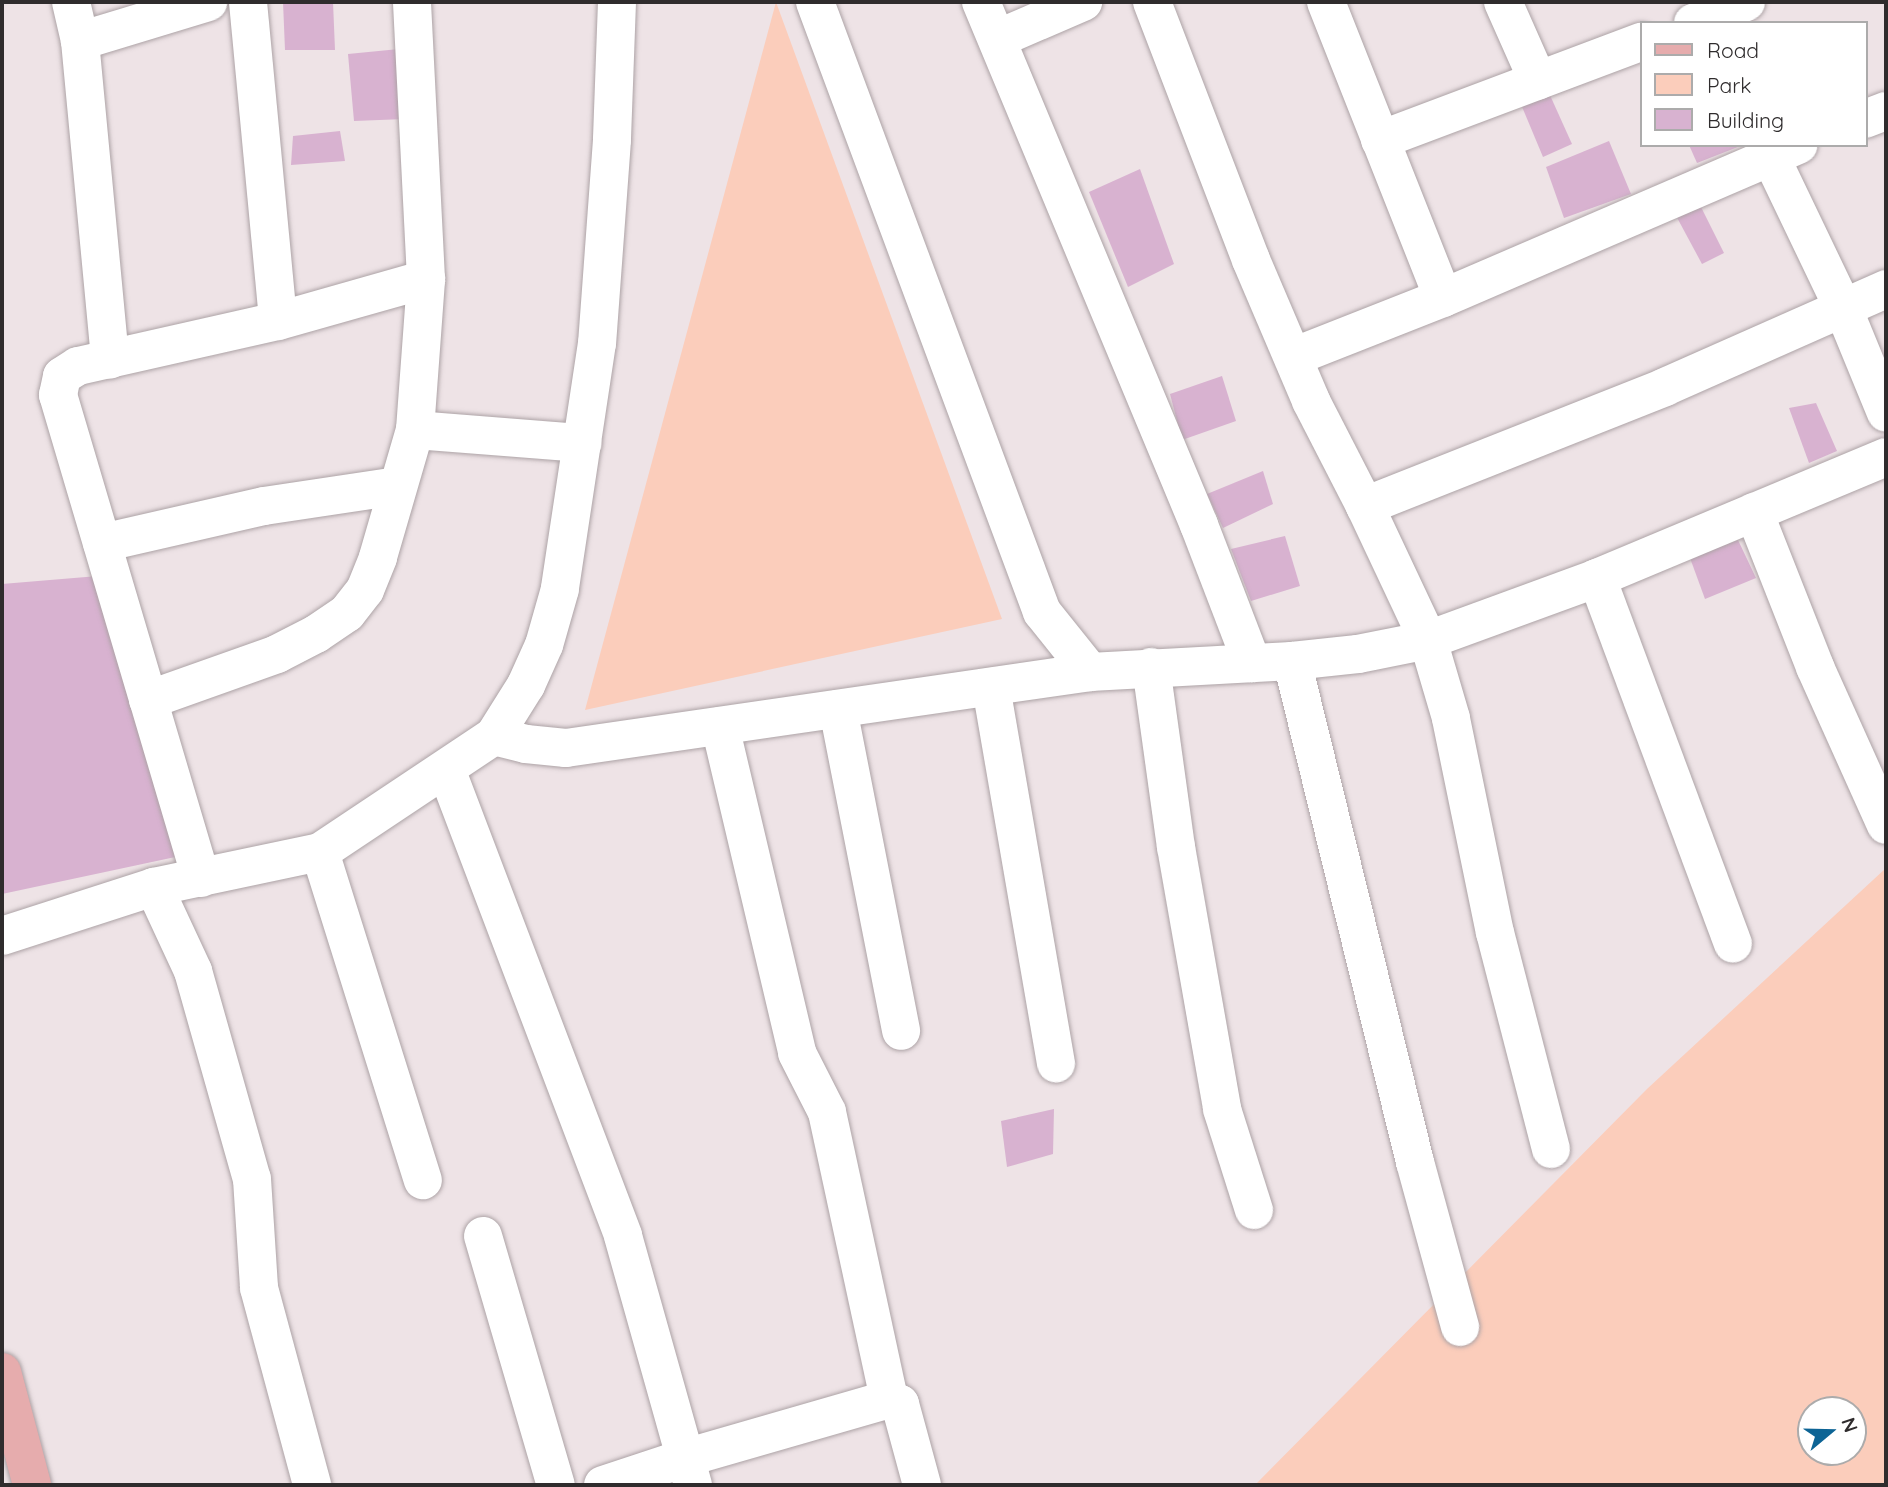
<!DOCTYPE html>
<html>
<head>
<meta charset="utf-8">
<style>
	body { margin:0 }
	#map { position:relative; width:1888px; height:1487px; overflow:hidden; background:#eee3e6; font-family:Quicksand,sans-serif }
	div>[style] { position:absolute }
	.green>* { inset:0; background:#fbcdbb }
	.building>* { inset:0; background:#d8b2d0 }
	.roads { filter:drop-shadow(0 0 2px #ada3a6) drop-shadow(0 0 2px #ada3a6) }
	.minor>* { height:38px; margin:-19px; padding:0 19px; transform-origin:19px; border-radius:19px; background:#fff }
	.major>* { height:38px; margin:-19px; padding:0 19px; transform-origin:19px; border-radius:19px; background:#e6acad }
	span { translate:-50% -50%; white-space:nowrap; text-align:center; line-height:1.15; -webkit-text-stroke:5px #fff; paint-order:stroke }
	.frame { position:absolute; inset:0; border:4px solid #2f2c2d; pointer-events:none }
	.legend { position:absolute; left:1640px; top:21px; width:228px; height:126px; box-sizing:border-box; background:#fff; border:2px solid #acabab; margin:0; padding:9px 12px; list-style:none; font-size:21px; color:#2f2c2d }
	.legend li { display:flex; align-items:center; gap:14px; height:35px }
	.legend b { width:35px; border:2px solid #acabab }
	.north { position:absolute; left:1797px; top:1396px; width:70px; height:70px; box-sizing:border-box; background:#fff; border:2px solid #acabab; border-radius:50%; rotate:71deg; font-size:19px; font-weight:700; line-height:28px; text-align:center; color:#2f2c2d }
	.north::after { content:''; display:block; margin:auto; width:24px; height:32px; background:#0d6495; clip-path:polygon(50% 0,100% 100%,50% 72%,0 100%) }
</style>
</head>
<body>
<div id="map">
	<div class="green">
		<div style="clip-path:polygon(776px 2px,1002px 619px,585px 710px)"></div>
		<div style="clip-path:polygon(evenodd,1886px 868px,1886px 1485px,1255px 1485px,1647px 1089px,1886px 868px,1811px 1410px,1853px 1410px,1853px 1452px,1811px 1452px,1811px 1410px)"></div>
	</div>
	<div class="building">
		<div style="clip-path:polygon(283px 2px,333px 2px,335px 50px,285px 50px)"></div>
		<div style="clip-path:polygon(399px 49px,405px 119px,354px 121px,348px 54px)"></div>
		<div style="clip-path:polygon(1549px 93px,1572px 144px,1543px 157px,1520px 102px)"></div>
		<div style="clip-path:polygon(340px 131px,345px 161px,291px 165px,293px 136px)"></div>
		<div style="clip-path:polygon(1609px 141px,1631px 194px,1564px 218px,1546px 167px)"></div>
		<div style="clip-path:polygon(1689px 145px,1743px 145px,1697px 163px)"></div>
		<div style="clip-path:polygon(1140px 169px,1174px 264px,1128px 287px,1089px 192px)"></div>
		<div style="clip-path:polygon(1698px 201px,1724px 253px,1702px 264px,1674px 212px)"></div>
		<div style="clip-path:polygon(1222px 376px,1236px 421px,1182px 440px,1170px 394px)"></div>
		<div style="clip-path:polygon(1816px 403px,1837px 451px,1809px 463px,1789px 408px)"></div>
		<div style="clip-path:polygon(1263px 471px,1273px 504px,1223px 528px,1207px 494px)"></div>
		<div style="clip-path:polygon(1285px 536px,1300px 586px,1251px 601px,1231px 549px)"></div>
		<div style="clip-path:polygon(1738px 540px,1756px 578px,1705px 599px,1690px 558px)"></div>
		<div style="clip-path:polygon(98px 576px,180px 856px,2px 894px,2px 584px)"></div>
		<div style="clip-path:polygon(1054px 1109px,1053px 1154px,1007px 1167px,1001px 1121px)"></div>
	</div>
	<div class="roads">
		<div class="minor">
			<div style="left:71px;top:2px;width:40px;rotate:77deg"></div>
			<div style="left:80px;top:41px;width:320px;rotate:84.6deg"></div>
			<div style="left:248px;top:2px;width:320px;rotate:84.6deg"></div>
			<div style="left:617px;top:2px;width:138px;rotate:92.1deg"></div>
			<div style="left:612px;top:140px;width:204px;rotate:94.2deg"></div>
			<div style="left:597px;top:343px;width:249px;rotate:98.6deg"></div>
			<div style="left:560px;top:589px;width:58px;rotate:105.9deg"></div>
			<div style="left:544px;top:645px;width:44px;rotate:114.2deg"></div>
			<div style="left:526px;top:685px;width:60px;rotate:122.1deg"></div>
			<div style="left:494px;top:736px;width:33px;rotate:14deg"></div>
			<div style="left:526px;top:744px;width:40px;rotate:5.7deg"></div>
			<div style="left:566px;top:748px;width:529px;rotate:-8.25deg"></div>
			<div style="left:1090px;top:672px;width:202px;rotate:-3.1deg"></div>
			<div style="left:1292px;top:661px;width:66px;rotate:-6.1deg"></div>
			<div style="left:1358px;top:654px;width:71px;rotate:-11.3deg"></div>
			<div style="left:1428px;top:640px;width:148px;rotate:-115.2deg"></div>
			<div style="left:1365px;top:506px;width:323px;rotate:-21.6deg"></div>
			<div style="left:1665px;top:387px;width:242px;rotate:-23.9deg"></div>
			<div style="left:815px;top:2px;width:651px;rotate:69.59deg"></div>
			<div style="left:1042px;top:612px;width:77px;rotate:51.3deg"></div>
			<div style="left:981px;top:2px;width:567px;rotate:67.37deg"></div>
			<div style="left:1199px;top:525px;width:148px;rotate:69deg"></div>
			<div style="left:1152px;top:2px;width:276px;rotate:69deg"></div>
			<div style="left:1251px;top:260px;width:153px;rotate:66.9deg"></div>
			<div style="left:1311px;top:401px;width:118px;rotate:62.8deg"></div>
			<div style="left:1326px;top:2px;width:318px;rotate:68.4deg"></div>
			<div style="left:1503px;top:2px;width:86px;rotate:66.1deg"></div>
			<div style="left:1693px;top:23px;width:57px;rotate:-21.6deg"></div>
			<div style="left:997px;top:39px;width:94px;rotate:-23.3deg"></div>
			<div style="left:80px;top:41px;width:134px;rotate:-16.9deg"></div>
			<div style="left:1865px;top:119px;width:22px;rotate:-21deg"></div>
			<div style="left:1380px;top:140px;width:279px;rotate:-20.6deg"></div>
			<div style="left:1765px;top:145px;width:181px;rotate:64.4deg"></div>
			<div style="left:1843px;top:308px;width:113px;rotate:67.7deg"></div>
			<div style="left:1293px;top:357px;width:161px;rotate:-21.5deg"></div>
			<div style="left:1443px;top:298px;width:387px;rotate:-23.3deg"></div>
			<div style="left:415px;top:430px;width:168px;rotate:4.5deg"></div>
			<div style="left:1754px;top:512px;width:167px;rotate:68.5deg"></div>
			<div style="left:1815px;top:667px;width:173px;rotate:65.8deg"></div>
			<div style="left:102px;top:543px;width:166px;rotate:-12.9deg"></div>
			<div style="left:264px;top:506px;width:135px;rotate:-8.5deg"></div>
			<div style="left:1597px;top:578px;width:390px;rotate:69.6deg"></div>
			<div style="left:1292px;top:661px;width:516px;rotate:76.21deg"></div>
			<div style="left:1415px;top:1162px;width:171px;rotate:74.7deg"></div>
			<div style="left:1151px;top:667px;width:182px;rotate:82.1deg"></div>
			<div style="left:1176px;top:847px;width:266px;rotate:80deg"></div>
			<div style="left:1222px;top:1109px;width:106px;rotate:72.4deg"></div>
			<div style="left:991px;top:687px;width:382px;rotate:80.2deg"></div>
			<div style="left:148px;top:700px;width:137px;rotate:-19.6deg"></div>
			<div style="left:277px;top:654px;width:44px;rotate:-27.1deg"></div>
			<div style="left:316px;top:634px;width:37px;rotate:-34deg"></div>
			<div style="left:347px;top:613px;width:29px;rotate:-52deg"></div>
			<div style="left:365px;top:590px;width:35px;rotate:-68deg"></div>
			<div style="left:378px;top:557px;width:132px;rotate:-73.8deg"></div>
			<div style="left:415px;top:430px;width:151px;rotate:-85.8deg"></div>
			<div style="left:426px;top:279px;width:277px;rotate:-92.9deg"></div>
			<div style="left:838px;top:709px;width:328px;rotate:78.9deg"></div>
			<div style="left:720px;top:726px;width:336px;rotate:76.7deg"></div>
			<div style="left:797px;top:1053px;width:66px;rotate:63deg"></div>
			<div style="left:827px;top:1112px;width:294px;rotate:77.8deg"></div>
			<div style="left:446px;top:769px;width:499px;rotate:69.2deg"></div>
			<div style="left:623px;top:1236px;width:259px;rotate:74.3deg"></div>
			<div style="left:320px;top:852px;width:344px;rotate:72.6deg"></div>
			<div style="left:201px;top:878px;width:504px;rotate:-106.49deg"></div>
			<div style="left:58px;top:395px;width:19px;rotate:-78deg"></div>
			<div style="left:62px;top:376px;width:19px;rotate:-32deg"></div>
			<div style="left:78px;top:366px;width:205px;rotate:-12.7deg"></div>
			<div style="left:278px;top:321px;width:154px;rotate:-15.8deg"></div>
			<div style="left:154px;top:887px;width:93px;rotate:65.1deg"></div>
			<div style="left:193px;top:971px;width:216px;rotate:74.2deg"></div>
			<div style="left:252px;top:1179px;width:109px;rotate:86.3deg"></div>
			<div style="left:259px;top:1288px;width:204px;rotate:74.9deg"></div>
			<div style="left:2px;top:936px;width:160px;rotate:-17.9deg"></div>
			<div style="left:154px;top:887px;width:170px;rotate:-11.9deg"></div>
			<div style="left:320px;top:852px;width:209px;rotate:-33.7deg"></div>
			<div style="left:1551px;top:1149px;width:223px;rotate:-104.5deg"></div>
			<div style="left:1495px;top:933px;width:219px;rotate:-101.6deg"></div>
			<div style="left:1451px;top:718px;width:81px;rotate:-106.4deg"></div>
			<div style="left:1428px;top:640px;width:180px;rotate:-20.1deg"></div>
			<div style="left:1597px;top:578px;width:313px;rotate:-22.7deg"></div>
			<div style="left:483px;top:1236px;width:259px;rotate:73.7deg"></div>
			<div style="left:603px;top:1485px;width:86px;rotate:-18.2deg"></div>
			<div style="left:685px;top:1458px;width:212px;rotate:-16.1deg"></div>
			<div style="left:889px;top:1399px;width:12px;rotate:24deg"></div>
			<div style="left:900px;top:1404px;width:84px;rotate:74.8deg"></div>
		</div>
		<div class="major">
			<div style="left:2px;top:1372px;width:117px;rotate:75.1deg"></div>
		</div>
	</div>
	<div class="frame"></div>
	<ul class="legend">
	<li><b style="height:9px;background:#e6acad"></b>Road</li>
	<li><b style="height:19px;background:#fbcdbb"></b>Park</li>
	<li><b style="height:19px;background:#d8b2d0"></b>Building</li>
	</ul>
	<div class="north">N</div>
</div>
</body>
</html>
